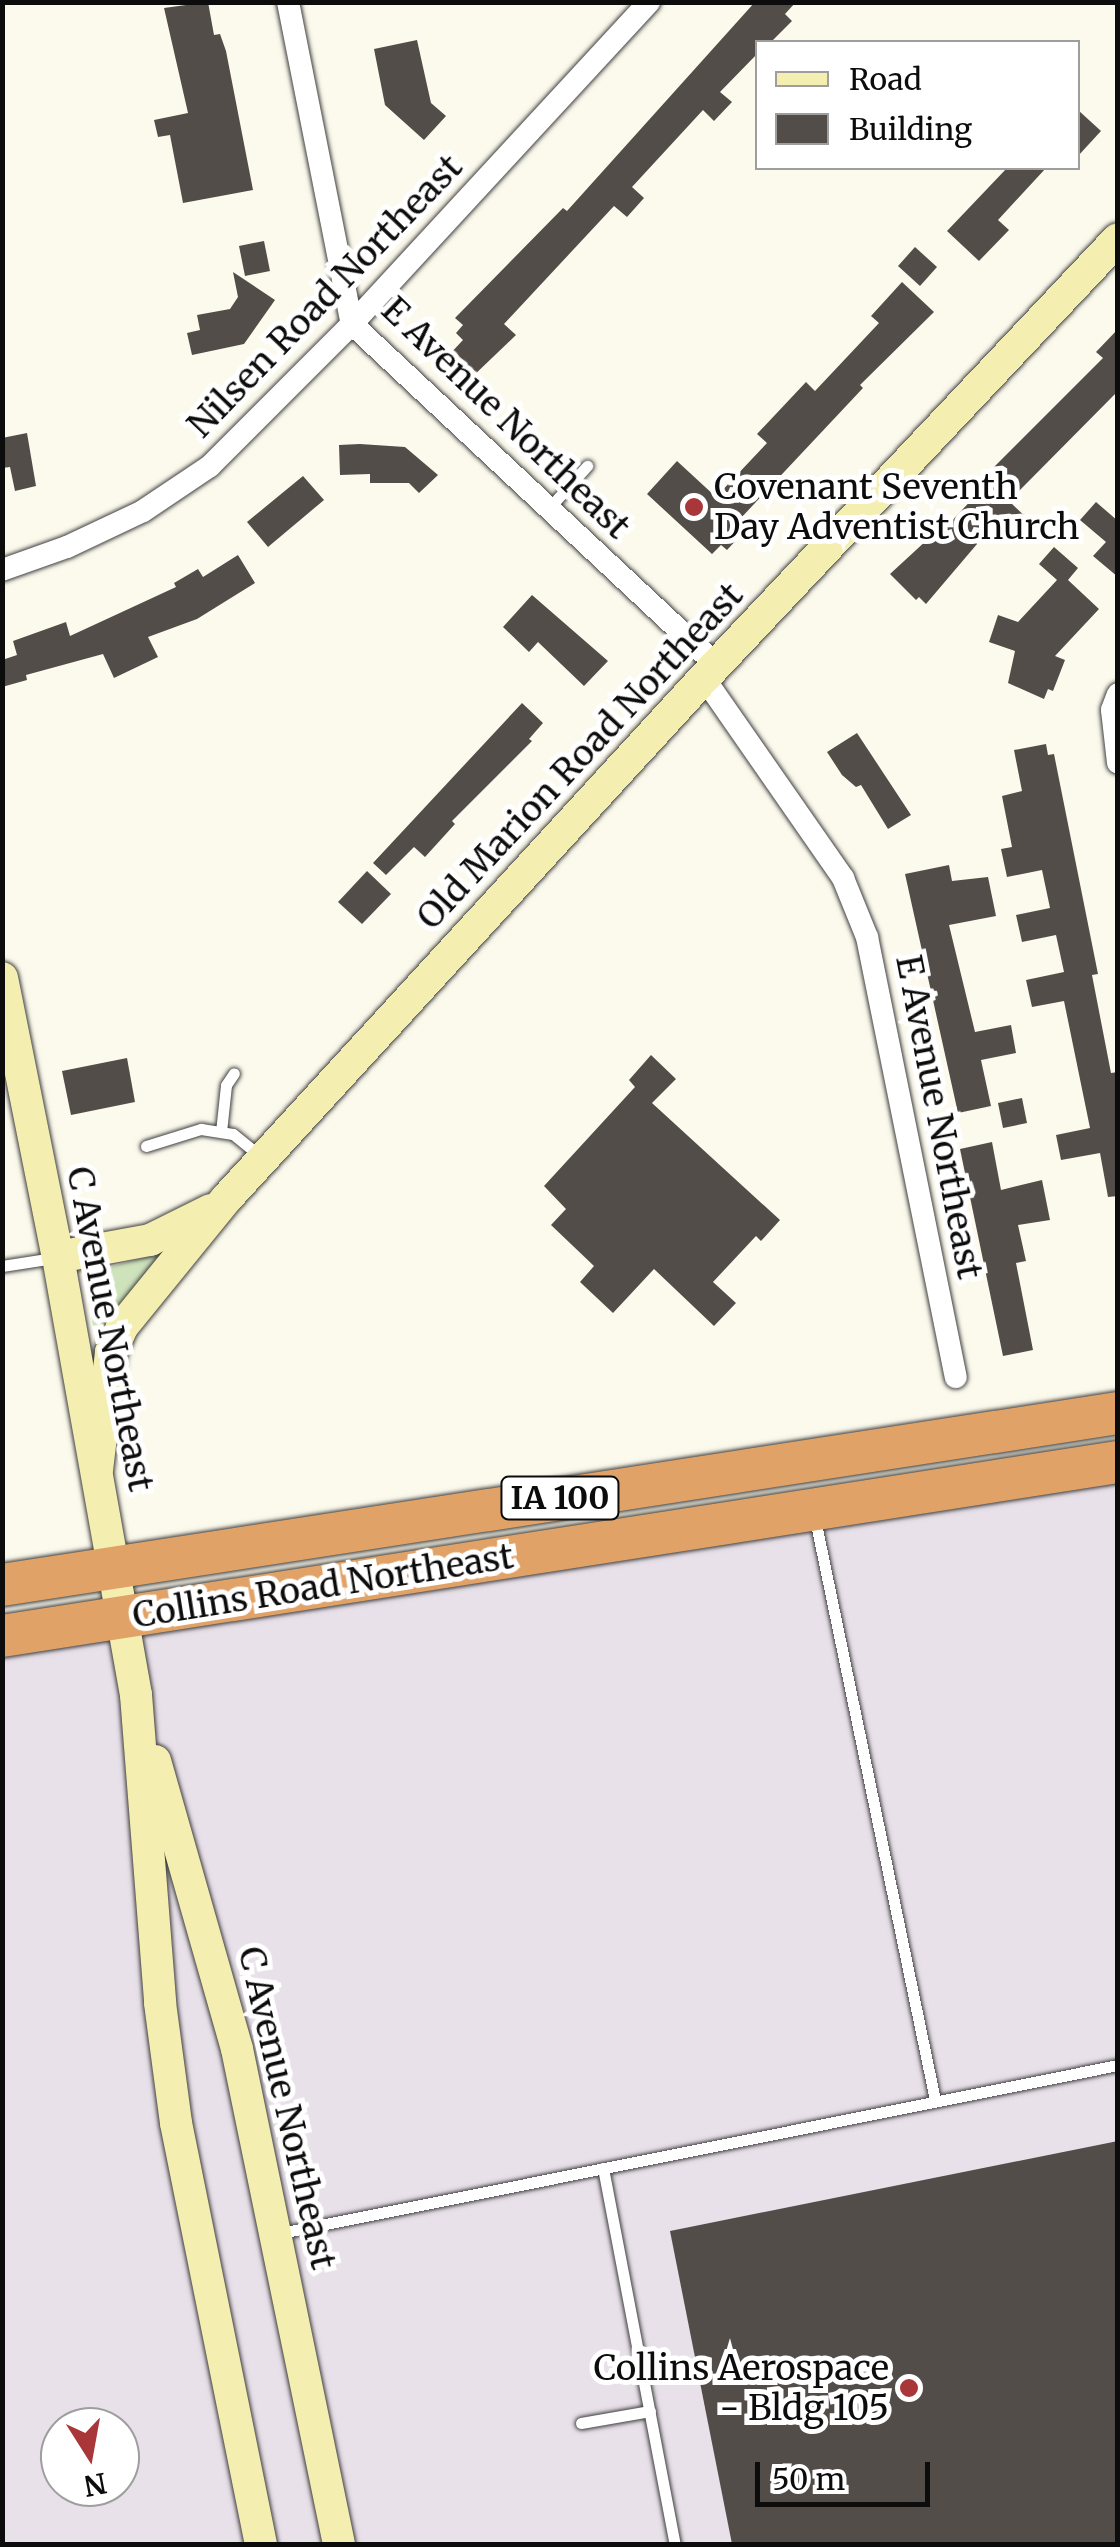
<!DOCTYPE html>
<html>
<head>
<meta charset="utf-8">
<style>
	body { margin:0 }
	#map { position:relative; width:1120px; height:2547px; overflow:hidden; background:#fcfaed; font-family:Merriweather,serif }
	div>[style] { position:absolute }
	.industrial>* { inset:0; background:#e9e1ea }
	.green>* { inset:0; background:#cee2bb }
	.building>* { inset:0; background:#534d4a }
	.roads { filter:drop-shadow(0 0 2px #3f3f3f) drop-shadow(0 0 2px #3f3f3f) }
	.lane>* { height:11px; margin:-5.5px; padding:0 5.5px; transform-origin:5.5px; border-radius:5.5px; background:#fff }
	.street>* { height:22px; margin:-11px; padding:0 11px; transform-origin:11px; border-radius:11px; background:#fff }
	.secondary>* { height:32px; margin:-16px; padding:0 16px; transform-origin:16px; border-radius:16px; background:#f4eeb1 }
	.highway>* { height:42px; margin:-21px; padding:0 21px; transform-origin:21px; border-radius:21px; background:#e0a267 }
	.dots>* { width:28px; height:28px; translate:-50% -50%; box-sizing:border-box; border:5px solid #fff; border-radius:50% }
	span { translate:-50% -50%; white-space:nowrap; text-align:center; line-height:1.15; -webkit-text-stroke:10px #fff; paint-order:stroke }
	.shield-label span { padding:2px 8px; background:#fff; border:2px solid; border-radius:8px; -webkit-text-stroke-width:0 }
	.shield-label { font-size:32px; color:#0c0c0c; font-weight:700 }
	.street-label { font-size:35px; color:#0c0c0c }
	.poi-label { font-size:35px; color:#0c0c0c }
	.left { translate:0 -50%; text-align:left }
	.right { translate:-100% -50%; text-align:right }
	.frame { position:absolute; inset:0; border:5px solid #0c0c0c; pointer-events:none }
	.legend { position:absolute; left:755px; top:40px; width:325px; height:130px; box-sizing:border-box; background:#fff; border:2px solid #9e9e9e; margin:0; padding:12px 18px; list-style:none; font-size:30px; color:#0c0c0c }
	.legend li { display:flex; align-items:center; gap:20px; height:50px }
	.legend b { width:50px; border:2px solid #9e9e9e }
	.north { position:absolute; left:40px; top:2407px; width:100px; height:100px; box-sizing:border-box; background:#fff; border:2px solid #9e9e9e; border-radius:50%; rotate:169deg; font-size:28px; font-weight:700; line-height:40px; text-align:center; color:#0c0c0c }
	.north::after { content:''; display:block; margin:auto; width:35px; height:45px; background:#a93739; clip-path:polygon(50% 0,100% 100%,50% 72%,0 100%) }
	.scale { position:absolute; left:755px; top:2462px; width:175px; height:45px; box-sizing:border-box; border:5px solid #0c0c0c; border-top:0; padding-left:12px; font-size:30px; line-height:35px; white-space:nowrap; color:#0c0c0c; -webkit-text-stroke:8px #fff; paint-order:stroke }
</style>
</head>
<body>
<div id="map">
	<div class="industrial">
		<div style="clip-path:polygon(evenodd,1117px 1462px,1117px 2544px,3px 2544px,3px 1636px,1117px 1462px,60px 2427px,120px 2427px,120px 2487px,60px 2487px,60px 2427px)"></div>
	</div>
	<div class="green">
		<div style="clip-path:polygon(175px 1249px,97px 1352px,85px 1274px)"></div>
	</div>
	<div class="building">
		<div style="clip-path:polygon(208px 2px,214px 35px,220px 34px,226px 51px,253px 190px,183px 203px,170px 135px,158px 137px,154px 120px,188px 113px,164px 8px)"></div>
		<div style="clip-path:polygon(755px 2px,796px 2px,785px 14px,792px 21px,771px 42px,758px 42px,758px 53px,720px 92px,732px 102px,714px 121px,703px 110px,632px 187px,644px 198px,627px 217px,614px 206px,504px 324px,516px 335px,470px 379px,447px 357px,463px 340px,456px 333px,463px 325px,455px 318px,563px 208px,567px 211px)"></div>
		<div style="clip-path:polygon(417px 40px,431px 103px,446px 116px,424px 140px,385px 105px,374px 49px)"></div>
		<div style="clip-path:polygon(1078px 110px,1101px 131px,1078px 156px)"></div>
		<div style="clip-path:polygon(1007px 168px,1046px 168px,998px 220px,1009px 230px,979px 261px,947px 231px)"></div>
		<div style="clip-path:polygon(264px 241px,270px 271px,245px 276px,239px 246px)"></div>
		<div style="clip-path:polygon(915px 247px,937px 267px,920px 286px,898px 266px)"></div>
		<div style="clip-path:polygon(233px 272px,275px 300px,244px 344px,192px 355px,187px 333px,200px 330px,197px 315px,230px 309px,238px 297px)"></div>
		<div style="clip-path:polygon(902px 282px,934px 312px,860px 385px,863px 388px,740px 519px,733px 530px,740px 536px,727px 550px,721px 545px,712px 554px,647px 494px,677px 461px,716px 497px,767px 443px,757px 434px,806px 382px,815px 391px,879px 323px,871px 316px)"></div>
		<div style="clip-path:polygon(1118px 329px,1118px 391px,1009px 501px,1034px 525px,1021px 538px,1000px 517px,926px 604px,919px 597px,916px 600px,890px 574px,928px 539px,932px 542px,994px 476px,989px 472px,1103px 358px,1096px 352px)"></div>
		<div style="clip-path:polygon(27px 433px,36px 486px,15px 491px,10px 467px,2px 468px,2px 438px)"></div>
		<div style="clip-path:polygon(360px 444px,405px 447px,438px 475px,419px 493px,409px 483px,370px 483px,370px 474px,340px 475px,339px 445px)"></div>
		<div style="clip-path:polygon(303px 476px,324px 500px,268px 547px,247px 522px)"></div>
		<div style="clip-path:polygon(1096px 502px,1118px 521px,1118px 577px,1093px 556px,1106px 542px,1080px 520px)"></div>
		<div style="clip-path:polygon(1054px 547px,1078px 568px,1068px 580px,1099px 609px,1055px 656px,1065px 660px,1053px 691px,1048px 689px,1044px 699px,1008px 683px,1015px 651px,989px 642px,998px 615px,1018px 622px,1057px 580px,1039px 564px)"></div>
		<div style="clip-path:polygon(238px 555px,255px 583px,197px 619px,148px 637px,158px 657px,114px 678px,103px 654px,26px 675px,27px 680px,2px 687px,2px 660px,17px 655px,13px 641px,66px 622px,70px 636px,176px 587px,174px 583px,198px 569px,203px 577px)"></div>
		<div style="clip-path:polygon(532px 595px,608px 661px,584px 686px,538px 642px,529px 652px,503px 627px)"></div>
		<div style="clip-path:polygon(522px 703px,543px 723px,529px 739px,532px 741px,452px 821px,455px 824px,425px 857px,414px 847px,386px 875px,373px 863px)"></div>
		<div style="clip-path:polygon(857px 733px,911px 815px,888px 829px,861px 785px,856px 787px,842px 775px,827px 752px)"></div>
		<div style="clip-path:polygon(1046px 744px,1048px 755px,1054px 754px,1098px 974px,1092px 975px,1111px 1073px,1118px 1072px,1118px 1196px,1108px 1197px,1100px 1153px,1061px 1160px,1056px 1135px,1090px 1128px,1064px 1001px,1032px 1007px,1026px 980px,1064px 972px,1056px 935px,1022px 942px,1016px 915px,1050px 908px,1042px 870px,1007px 877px,1001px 849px,1012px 847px,1002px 796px,1022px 791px,1014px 750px)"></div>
		<div style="clip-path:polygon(949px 865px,952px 881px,988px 877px,996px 916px,949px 925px,975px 1032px,1011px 1025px,1016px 1053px,981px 1060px,991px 1106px,958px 1113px,905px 874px)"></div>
		<div style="clip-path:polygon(367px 871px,391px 894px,362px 924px,338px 902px)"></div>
		<div style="clip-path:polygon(651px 1055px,676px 1079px,652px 1103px,780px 1220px,761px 1241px,756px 1236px,713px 1282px,736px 1303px,714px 1326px,654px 1269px,613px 1313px,580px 1282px,594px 1266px,551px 1225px,566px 1209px,544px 1186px,635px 1087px,629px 1080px)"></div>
		<div style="clip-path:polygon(127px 1058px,135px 1102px,71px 1115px,62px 1071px)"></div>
		<div style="clip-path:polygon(1022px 1098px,1027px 1123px,1003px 1128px,998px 1103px)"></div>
		<div style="clip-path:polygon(992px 1142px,1001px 1190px,1042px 1180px,1050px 1220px,1018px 1225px,1026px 1261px,1016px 1263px,1033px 1350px,1003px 1356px,960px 1149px)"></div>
		<div style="clip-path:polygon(1118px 2141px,1118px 2544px,732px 2544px,670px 2231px)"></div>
	</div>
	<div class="roads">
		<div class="lane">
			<div style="left:549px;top:508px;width:57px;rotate:-47.9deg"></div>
			<div style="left:221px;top:1132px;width:47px;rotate:-83.9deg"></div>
			<div style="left:226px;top:1085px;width:14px;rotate:-56deg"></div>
			<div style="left:146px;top:1146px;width:58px;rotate:-17.2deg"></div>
			<div style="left:201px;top:1129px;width:32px;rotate:9deg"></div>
			<div style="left:233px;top:1134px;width:36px;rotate:39deg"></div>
			<div style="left:2px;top:1266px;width:52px;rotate:-8.9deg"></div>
			<div style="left:815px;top:1519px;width:593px;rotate:78.33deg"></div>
			<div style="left:603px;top:2168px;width:383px;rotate:79.2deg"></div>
			<div style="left:276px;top:2234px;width:859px;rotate:-11.35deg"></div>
			<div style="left:581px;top:2423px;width:70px;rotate:-9.9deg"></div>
		</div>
		<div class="street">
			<div style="left:288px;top:2px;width:328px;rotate:78.8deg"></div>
			<div style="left:352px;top:324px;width:500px;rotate:43.1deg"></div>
			<div style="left:2px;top:570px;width:69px;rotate:-19.5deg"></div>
			<div style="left:67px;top:547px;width:84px;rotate:-25.3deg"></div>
			<div style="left:143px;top:511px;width:81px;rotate:-33.9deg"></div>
			<div style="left:210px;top:466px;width:201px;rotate:-45deg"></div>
			<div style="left:352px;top:324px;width:438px;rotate:-47.3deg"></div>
			<div style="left:704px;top:678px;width:244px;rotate:55.2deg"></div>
			<div style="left:843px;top:878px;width:64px;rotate:67.9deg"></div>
			<div style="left:867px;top:937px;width:449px;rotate:78.6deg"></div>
			<div style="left:1118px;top:694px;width:17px;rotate:111deg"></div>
			<div style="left:1112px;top:710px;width:53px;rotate:83.5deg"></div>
		</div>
		<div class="secondary">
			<div style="left:2px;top:978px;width:285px;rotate:78.7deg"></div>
			<div style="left:58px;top:1257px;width:445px;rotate:79.9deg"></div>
			<div style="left:136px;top:1695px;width:309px;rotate:85.5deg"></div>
			<div style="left:160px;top:2003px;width:121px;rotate:82.4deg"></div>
			<div style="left:176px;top:2123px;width:429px;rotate:78.6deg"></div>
			<div style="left:58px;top:1257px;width:94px;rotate:-10.5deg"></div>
			<div style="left:150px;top:1240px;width:68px;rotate:-26.2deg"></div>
			<div style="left:97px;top:1470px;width:119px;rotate:-83.2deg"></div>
			<div style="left:111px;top:1352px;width:27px;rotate:-66deg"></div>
			<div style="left:122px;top:1327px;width:166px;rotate:-50.9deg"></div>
			<div style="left:227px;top:1198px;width:706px;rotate:-47.47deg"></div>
			<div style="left:704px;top:678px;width:603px;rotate:-46.68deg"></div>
			<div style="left:155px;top:1761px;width:299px;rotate:74.1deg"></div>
			<div style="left:237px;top:2049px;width:505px;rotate:78.36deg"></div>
		</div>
		<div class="highway">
			<div style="left:2px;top:1585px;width:1129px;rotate:-8.76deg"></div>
			<div style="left:2px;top:1636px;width:1129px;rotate:-8.86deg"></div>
		</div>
	</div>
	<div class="dots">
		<div style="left:694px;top:507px;background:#a93739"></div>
		<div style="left:909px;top:2388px;background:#a93739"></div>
	</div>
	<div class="shield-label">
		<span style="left:560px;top:1498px">IA 100</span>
	</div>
	<div class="street-label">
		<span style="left:325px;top:296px;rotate:-46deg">Nilsen Road Northeast</span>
		<span style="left:506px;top:418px;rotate:44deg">E Avenue Northeast</span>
		<span style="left:580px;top:756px;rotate:-47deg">Old Marion Road Northeast</span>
		<span style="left:939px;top:1117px;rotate:79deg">E Avenue Northeast</span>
		<span style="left:110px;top:1329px;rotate:79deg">C Avenue Northeast</span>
		<span style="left:323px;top:1586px;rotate:-9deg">Collins Road Northeast</span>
		<span style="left:287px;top:2108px;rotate:77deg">C Avenue Northeast</span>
	</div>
	<div class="poi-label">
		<span class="left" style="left:714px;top:507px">Covenant Seventh<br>Day Adventist Church</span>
		<span class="right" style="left:889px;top:2388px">Collins Aerospace<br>- Bldg 105</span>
	</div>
	<div class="frame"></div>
	<ul class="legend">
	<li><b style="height:12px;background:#f4eeb1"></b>Road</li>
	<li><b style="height:28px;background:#534d4a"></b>Building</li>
	</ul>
	<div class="north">N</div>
	<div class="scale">50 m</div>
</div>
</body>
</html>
